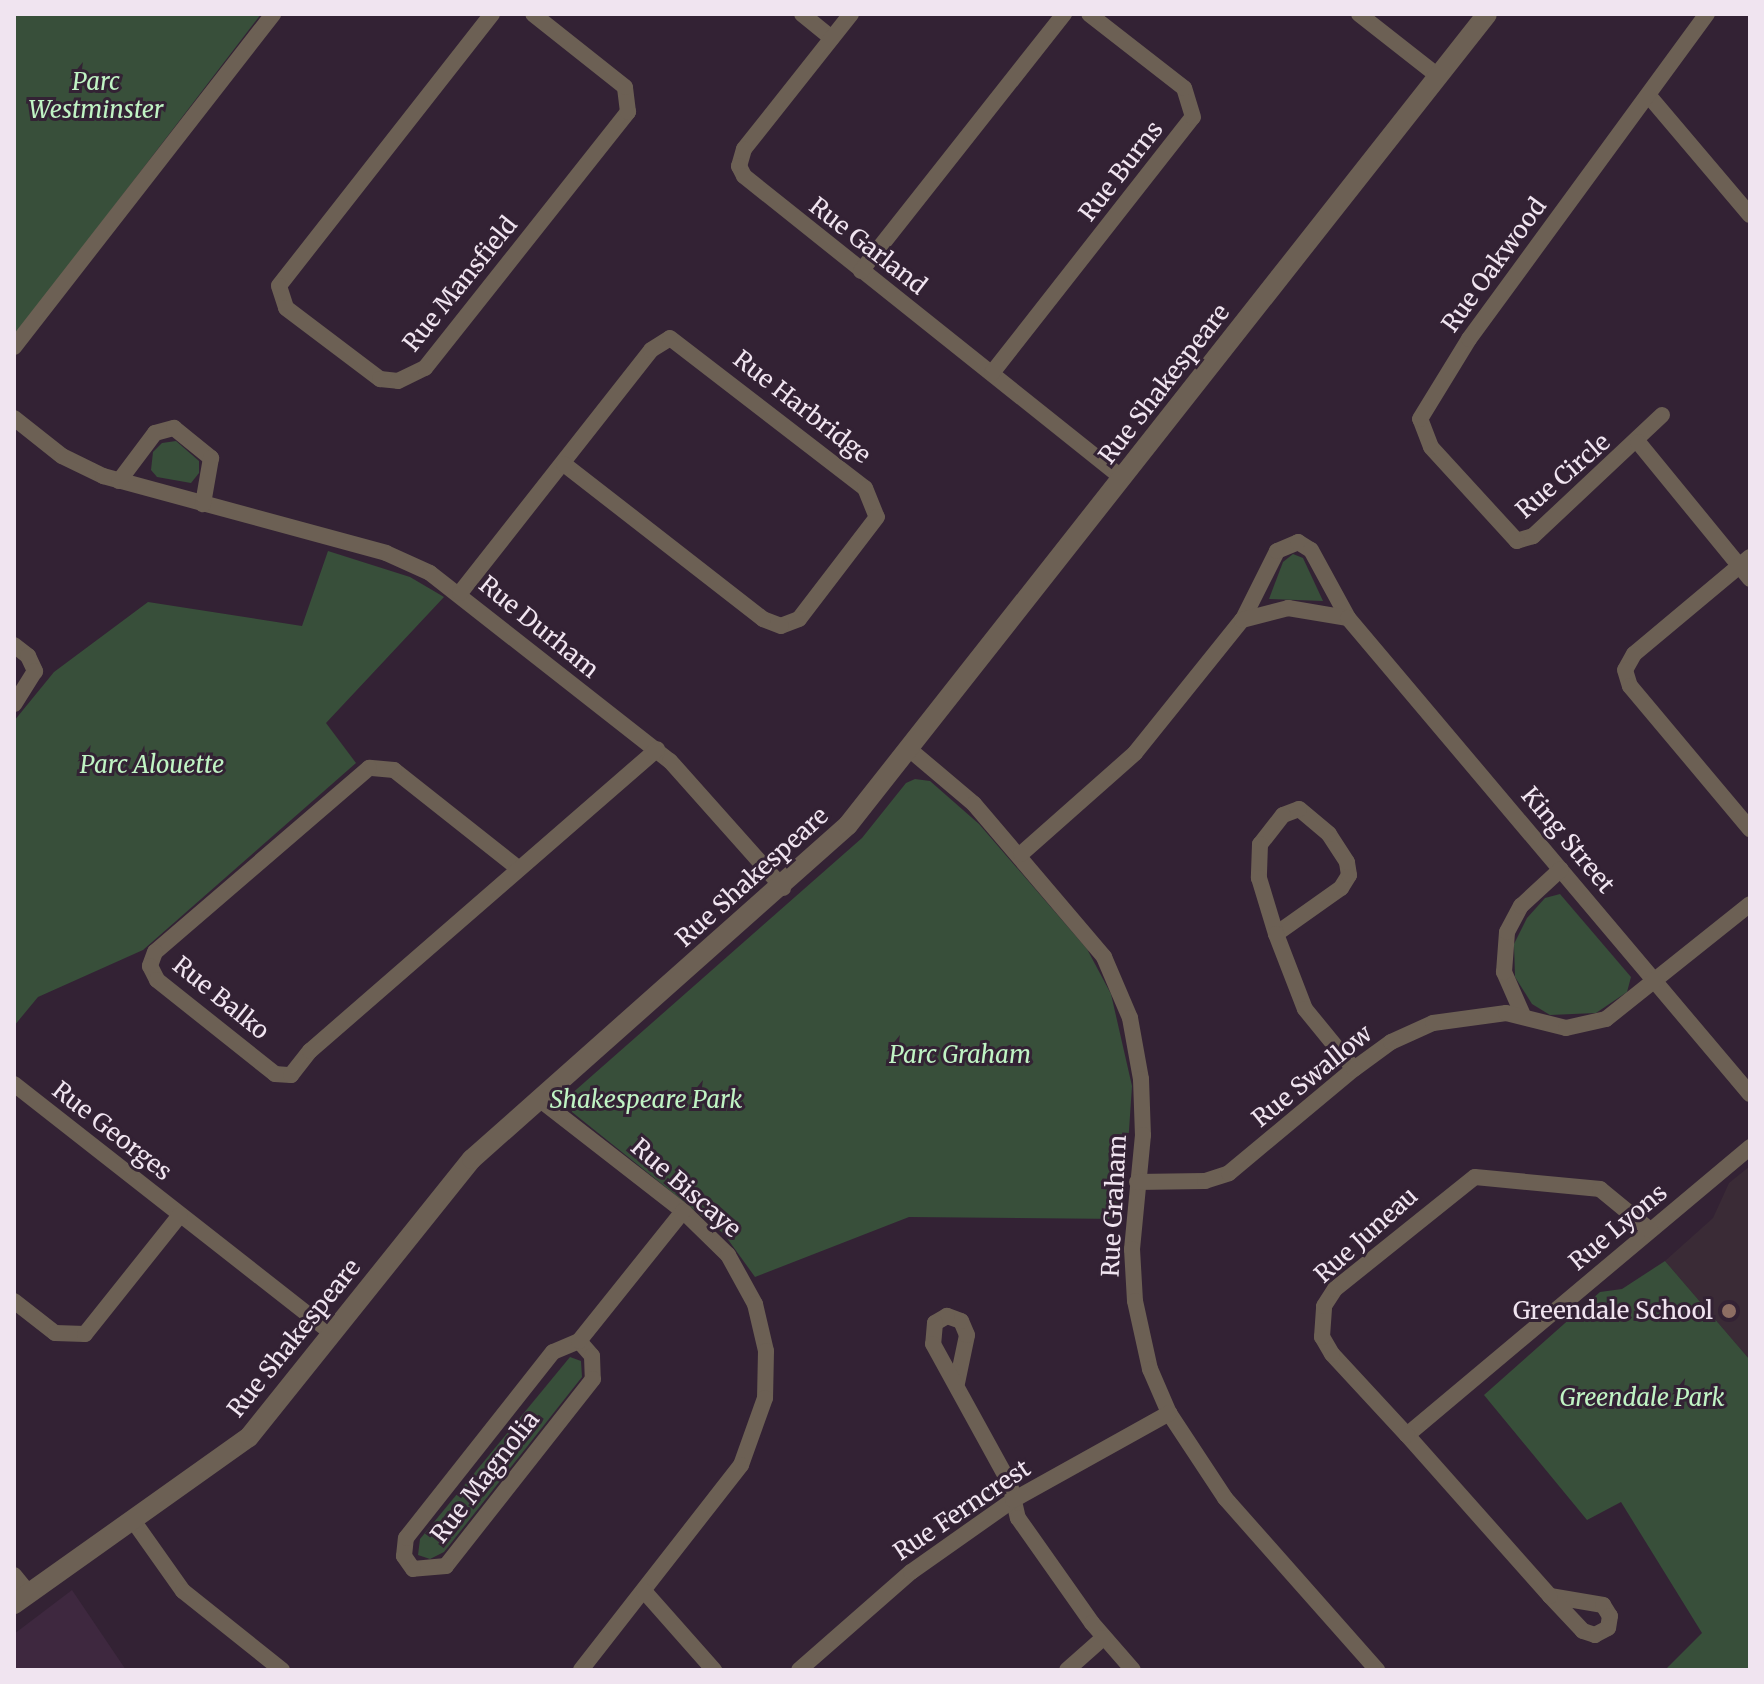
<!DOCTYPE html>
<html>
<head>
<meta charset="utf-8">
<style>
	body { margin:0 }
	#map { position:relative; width:1764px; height:1684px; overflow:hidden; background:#332234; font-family:Merriweather,serif }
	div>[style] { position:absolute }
	.built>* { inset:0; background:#3e283f }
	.education>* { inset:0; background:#3a2b36 }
	.green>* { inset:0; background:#384f3a }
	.minor>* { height:16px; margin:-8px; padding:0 8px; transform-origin:8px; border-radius:8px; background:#6c6054 }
	.tertiary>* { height:20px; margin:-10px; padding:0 10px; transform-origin:10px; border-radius:10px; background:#6c6054 }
	.dots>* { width:22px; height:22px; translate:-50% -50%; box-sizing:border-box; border:4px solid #332234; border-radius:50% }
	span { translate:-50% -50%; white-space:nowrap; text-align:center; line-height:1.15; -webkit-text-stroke:6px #332234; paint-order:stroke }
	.park-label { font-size:24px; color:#c0f4c4; font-style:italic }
	.street-label { font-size:24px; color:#f0e4f0 }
	.poi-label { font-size:24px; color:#f0e4f0 }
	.right { translate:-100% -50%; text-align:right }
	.frame { position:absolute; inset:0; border:16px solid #f0e4f0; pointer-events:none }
</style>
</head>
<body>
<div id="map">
	<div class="built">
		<div style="clip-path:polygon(72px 1590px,126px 1670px,14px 1670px,14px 1634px)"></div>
	</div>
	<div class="education">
		<div style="clip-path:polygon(1750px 1166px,1750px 1360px,1665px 1261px,1713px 1218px,1729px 1183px)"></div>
	</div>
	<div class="green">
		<div style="clip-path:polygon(14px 14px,261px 14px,14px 337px)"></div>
		<div style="clip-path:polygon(176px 441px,199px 461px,199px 473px,191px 483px,157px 477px,151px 470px,153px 452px,162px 443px)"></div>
		<div style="clip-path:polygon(328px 551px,410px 577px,444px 597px,326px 723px,356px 763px,143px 950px,38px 997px,14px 1026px,14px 721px,54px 672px,148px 602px,302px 626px)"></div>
		<div style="clip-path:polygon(1293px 554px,1303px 558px,1323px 601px,1269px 599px,1283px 562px)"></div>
		<div style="clip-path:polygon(915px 779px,930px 781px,979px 824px,1087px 949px,1111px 994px,1132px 1086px,1123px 1219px,909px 1217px,755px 1277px,724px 1234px,572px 1112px,569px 1096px,862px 838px,906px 783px)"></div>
		<div style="clip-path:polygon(1560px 894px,1631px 977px,1627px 992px,1596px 1013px,1550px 1015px,1532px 1004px,1515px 977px,1514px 944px,1527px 918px,1545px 898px)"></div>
		<div style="clip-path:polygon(1665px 1261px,1750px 1360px,1750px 1670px,1665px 1670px,1702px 1633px,1621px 1502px,1587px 1520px,1484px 1395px,1600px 1292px,1622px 1289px)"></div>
		<div style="clip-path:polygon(570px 1357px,581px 1361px,582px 1377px,444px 1552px,430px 1559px,418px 1555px,420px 1539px)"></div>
	</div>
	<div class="minor">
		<div style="left:492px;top:14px;width:345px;rotate:128.1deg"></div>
		<div style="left:279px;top:286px;width:23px;rotate:72deg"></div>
		<div style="left:286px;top:308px;width:118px;rotate:37.1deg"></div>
		<div style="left:380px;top:379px;width:18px;rotate:6deg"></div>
		<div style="left:398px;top:381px;width:30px;rotate:-26deg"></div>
		<div style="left:425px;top:368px;width:327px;rotate:-51.6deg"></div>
		<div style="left:628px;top:112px;width:25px;rotate:-97deg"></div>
		<div style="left:625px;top:87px;width:117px;rotate:-141.6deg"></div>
		<div style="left:802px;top:14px;width:38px;rotate:39deg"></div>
		<div style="left:851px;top:14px;width:172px;rotate:128.4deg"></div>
		<div style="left:744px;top:149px;width:18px;rotate:106deg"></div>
		<div style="left:739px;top:166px;width:11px;rotate:63deg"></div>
		<div style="left:744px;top:176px;width:484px;rotate:38.6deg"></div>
		<div style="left:1359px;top:14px;width:100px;rotate:38.1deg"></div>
		<div style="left:1649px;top:96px;width:156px;rotate:49.7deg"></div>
		<div style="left:861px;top:271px;width:328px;rotate:-51.7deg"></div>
		<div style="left:14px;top:347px;width:422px;rotate:-52.1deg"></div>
		<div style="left:992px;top:373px;width:325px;rotate:-51.9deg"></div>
		<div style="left:1193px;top:117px;width:30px;rotate:-107deg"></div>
		<div style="left:1184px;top:88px;width:120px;rotate:-142.1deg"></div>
		<div style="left:1662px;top:415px;width:177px;rotate:136.8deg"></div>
		<div style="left:1533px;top:536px;width:17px;rotate:163deg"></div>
		<div style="left:1517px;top:541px;width:127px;rotate:-132.5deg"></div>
		<div style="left:1431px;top:447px;width:30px;rotate:-111deg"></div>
		<div style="left:1420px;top:419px;width:94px;rotate:-58.5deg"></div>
		<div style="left:1469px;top:339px;width:403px;rotate:-53.8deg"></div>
		<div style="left:14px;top:418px;width:61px;rotate:38.4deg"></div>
		<div style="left:62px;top:456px;width:46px;rotate:26deg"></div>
		<div style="left:103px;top:476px;width:293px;rotate:15.2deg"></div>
		<div style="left:386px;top:553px;width:48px;rotate:24.4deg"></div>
		<div style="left:430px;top:573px;width:305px;rotate:38.1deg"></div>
		<div style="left:670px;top:761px;width:170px;rotate:48.3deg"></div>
		<div style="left:1638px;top:442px;width:177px;rotate:50.7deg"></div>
		<div style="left:119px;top:481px;width:60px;rotate:-53.1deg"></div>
		<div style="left:155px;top:433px;width:20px;rotate:-15deg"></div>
		<div style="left:174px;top:428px;width:48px;rotate:39deg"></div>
		<div style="left:211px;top:458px;width:47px;rotate:99.9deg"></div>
		<div style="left:1750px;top:557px;width:151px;rotate:140.1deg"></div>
		<div style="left:1634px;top:654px;width:18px;rotate:119deg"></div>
		<div style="left:1625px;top:670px;width:17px;rotate:73deg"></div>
		<div style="left:1630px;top:686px;width:187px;rotate:50deg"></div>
		<div style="left:460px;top:593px;width:309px;rotate:-51.8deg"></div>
		<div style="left:651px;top:350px;width:22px;rotate:-32deg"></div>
		<div style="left:670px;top:338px;width:246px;rotate:37.6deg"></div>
		<div style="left:865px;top:488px;width:31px;rotate:68deg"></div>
		<div style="left:877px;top:517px;width:128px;rotate:127.4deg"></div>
		<div style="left:799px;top:619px;width:19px;rotate:159deg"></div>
		<div style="left:781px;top:626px;width:19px;rotate:-159deg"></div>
		<div style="left:763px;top:619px;width:252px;rotate:-142.1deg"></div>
		<div style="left:1243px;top:619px;width:76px;rotate:-63.4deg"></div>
		<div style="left:1277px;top:551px;width:23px;rotate:-23deg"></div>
		<div style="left:1298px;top:542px;width:15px;rotate:32deg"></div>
		<div style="left:1311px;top:550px;width:77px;rotate:61.4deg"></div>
		<div style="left:14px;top:645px;width:18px;rotate:38deg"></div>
		<div style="left:28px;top:656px;width:17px;rotate:65deg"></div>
		<div style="left:35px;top:671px;width:39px;rotate:122deg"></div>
		<div style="left:909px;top:749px;width:85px;rotate:40.2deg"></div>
		<div style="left:974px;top:804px;width:201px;rotate:49.6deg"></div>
		<div style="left:1104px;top:957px;width:66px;rotate:66.9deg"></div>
		<div style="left:1130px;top:1018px;width:62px;rotate:79.8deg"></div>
		<div style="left:1141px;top:1079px;width:56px;rotate:88deg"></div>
		<div style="left:1143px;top:1135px;width:115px;rotate:95.5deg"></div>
		<div style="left:1132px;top:1249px;width:52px;rotate:86.7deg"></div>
		<div style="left:1135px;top:1301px;width:70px;rotate:77.6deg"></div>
		<div style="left:1150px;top:1369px;width:48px;rotate:66.6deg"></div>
		<div style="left:1169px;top:1413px;width:102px;rotate:56.6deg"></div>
		<div style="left:1225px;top:1498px;width:230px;rotate:48.5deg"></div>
		<div style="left:1021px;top:854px;width:152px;rotate:-41.5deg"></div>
		<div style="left:1135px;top:753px;width:171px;rotate:-51.2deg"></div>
		<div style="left:1242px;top:620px;width:48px;rotate:-14.6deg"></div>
		<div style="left:1288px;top:608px;width:61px;rotate:9.5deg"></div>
		<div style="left:1348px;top:618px;width:623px;rotate:49.82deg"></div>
		<div style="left:518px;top:868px;width:158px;rotate:-141.7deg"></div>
		<div style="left:394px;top:770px;width:25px;rotate:-175deg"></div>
		<div style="left:369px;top:768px;width:282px;rotate:139.3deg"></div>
		<div style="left:155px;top:952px;width:15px;rotate:110deg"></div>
		<div style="left:150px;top:966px;width:16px;rotate:63deg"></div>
		<div style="left:157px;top:980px;width:151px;rotate:38.5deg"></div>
		<div style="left:275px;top:1074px;width:16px;rotate:4deg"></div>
		<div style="left:291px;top:1075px;width:31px;rotate:-52deg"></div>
		<div style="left:310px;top:1051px;width:460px;rotate:-41deg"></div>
		<div style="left:1276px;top:934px;width:80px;rotate:-35.3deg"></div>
		<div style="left:1341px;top:888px;width:15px;rotate:-58deg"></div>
		<div style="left:1349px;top:875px;width:13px;rotate:-99deg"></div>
		<div style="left:1347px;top:862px;width:33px;rotate:-123deg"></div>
		<div style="left:1329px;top:834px;width:39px;rotate:-140deg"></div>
		<div style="left:1299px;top:809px;width:17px;rotate:159deg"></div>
		<div style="left:1283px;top:815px;width:37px;rotate:128deg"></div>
		<div style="left:1260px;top:844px;width:34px;rotate:92deg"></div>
		<div style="left:1259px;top:878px;width:59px;rotate:73.1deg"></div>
		<div style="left:1276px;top:934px;width:80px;rotate:68.9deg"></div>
		<div style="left:1305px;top:1009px;width:77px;rotate:50.8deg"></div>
		<div style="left:1522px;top:1013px;width:45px;rotate:-113.7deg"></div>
		<div style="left:1504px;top:972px;width:40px;rotate:-85.7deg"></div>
		<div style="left:1507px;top:932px;width:30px;rotate:-62deg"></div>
		<div style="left:1521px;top:906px;width:54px;rotate:-42.8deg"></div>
		<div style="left:14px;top:1084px;width:404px;rotate:38.1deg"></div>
		<div style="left:539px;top:1099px;width:182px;rotate:37.9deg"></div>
		<div style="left:683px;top:1211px;width:63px;rotate:44.4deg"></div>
		<div style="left:728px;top:1255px;width:56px;rotate:61.1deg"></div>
		<div style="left:755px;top:1304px;width:48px;rotate:76.8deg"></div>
		<div style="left:766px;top:1351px;width:47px;rotate:91.2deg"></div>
		<div style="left:765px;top:1398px;width:71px;rotate:109.7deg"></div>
		<div style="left:741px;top:1465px;width:260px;rotate:128deg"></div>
		<div style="left:1137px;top:1182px;width:68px;rotate:-0.8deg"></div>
		<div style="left:1205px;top:1181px;width:25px;rotate:-18deg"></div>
		<div style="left:1229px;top:1173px;width:163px;rotate:-39.8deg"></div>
		<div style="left:1354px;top:1069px;width:46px;rotate:-36.1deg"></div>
		<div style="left:1391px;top:1042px;width:46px;rotate:-24.3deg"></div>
		<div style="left:1433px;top:1023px;width:74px;rotate:-7.8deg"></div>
		<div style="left:1506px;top:1013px;width:62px;rotate:14deg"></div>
		<div style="left:1566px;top:1028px;width:41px;rotate:-12.7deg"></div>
		<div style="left:1606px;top:1019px;width:184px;rotate:-38.6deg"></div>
		<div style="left:14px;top:1301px;width:52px;rotate:38deg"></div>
		<div style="left:55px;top:1333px;width:30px;rotate:2deg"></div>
		<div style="left:85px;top:1334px;width:152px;rotate:-51.4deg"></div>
		<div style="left:579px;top:1341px;width:20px;rotate:49deg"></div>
		<div style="left:592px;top:1356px;width:23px;rotate:88deg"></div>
		<div style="left:593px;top:1379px;width:238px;rotate:128.2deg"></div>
		<div style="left:446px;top:1566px;width:33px;rotate:175deg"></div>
		<div style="left:413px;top:1569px;width:16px;rotate:-125deg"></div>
		<div style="left:404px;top:1556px;width:18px;rotate:-84deg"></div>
		<div style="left:406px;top:1538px;width:237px;rotate:-51.7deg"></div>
		<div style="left:553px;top:1352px;width:28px;rotate:-23deg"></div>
		<div style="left:579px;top:1341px;width:166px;rotate:-51.3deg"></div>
		<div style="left:957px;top:1383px;width:49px;rotate:-78.2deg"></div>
		<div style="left:967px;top:1335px;width:15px;rotate:-113deg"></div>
		<div style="left:961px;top:1321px;width:15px;rotate:-160deg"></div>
		<div style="left:947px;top:1316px;width:14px;rotate:150deg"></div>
		<div style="left:935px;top:1323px;width:21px;rotate:95deg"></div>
		<div style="left:933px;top:1344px;width:160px;rotate:61.2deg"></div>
		<div style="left:1010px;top:1484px;width:35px;rotate:77deg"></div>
		<div style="left:1018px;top:1518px;width:128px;rotate:54.8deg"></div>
		<div style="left:1092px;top:1623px;width:62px;rotate:48.9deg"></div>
		<div style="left:1407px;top:1435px;width:448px;rotate:-40deg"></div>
		<div style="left:132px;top:1519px;width:88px;rotate:54.7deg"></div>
		<div style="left:183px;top:1591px;width:127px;rotate:38.6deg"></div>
		<div style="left:14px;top:1575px;width:22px;rotate:51deg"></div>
		<div style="left:644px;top:1591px;width:106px;rotate:48.5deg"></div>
		<div style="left:1550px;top:1596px;width:54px;rotate:9.6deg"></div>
		<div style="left:1603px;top:1605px;width:13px;rotate:58deg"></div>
		<div style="left:1610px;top:1616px;width:12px;rotate:99deg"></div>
		<div style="left:1608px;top:1628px;width:15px;rotate:152deg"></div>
		<div style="left:1595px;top:1635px;width:13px;rotate:-162deg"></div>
		<div style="left:1583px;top:1631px;width:48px;rotate:-133.3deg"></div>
		<div style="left:1550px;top:1596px;width:215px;rotate:-131.6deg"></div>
		<div style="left:1407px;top:1435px;width:110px;rotate:-132.8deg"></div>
		<div style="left:1332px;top:1354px;width:20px;rotate:-120deg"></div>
		<div style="left:1322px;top:1337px;width:31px;rotate:-86deg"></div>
		<div style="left:1324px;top:1306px;width:20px;rotate:-57deg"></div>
		<div style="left:1335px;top:1289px;width:179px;rotate:-38.7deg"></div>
		<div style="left:1475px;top:1177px;width:126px;rotate:5.5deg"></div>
		<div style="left:1600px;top:1189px;width:65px;rotate:39.4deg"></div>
		<div style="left:799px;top:1670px;width:149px;rotate:-41.2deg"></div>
		<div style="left:911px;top:1572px;width:125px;rotate:-35.2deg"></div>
		<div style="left:1013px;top:1500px;width:179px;rotate:-29.1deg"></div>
		<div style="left:1067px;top:1670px;width:48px;rotate:-41.6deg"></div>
	</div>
	<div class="tertiary">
		<div style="left:14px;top:1604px;width:288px;rotate:-35.4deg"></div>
		<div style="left:249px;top:1437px;width:356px;rotate:-51.3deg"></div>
		<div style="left:472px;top:1159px;width:503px;rotate:-41.61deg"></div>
		<div style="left:848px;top:825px;width:1032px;rotate:-51.76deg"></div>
	</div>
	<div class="dots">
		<div style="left:1729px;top:1311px;background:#8d6e63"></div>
	</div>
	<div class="park-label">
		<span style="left:96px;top:96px">Parc<br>Westminster</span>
		<span style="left:152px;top:765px">Parc Alouette</span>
		<span style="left:960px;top:1055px">Parc Graham</span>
		<span style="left:646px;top:1100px">Shakespeare Park</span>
		<span style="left:1642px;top:1398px">Greendale Park</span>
	</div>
	<div class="street-label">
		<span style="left:1121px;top:171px;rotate:-52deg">Rue Burns</span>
		<span style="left:868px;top:246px;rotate:38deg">Rue Garland</span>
		<span style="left:1494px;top:265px;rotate:-54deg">Rue Oakwood</span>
		<span style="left:460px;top:284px;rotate:-51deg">Rue Mansfield</span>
		<span style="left:1164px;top:384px;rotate:-52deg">Rue Shakespeare</span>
		<span style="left:802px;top:407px;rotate:38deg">Rue Harbridge</span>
		<span style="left:1563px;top:476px;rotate:-41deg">Rue Circle</span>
		<span style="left:539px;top:627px;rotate:39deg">Rue Durham</span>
		<span style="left:1568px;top:840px;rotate:50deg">King Street</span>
		<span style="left:752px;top:877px;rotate:-42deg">Rue Shakespeare</span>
		<span style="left:221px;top:998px;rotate:39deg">Rue Balko</span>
		<span style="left:1312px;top:1076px;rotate:-39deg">Rue Swallow</span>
		<span style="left:112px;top:1131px;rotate:38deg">Rue Georges</span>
		<span style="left:686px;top:1188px;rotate:41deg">Rue Biscaye</span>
		<span style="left:1114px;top:1206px;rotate:-87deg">Rue Graham</span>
		<span style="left:1618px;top:1227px;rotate:-40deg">Rue Lyons</span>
		<span style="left:1366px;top:1235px;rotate:-42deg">Rue Juneau</span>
		<span style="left:294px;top:1338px;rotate:-51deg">Rue Shakespeare</span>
		<span style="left:485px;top:1477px;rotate:-52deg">Rue Magnolia</span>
		<span style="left:962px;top:1510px;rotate:-34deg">Rue Ferncrest</span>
	</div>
	<div class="poi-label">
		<span class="right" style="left:1713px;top:1311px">Greendale School</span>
	</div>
	<div class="frame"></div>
</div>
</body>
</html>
